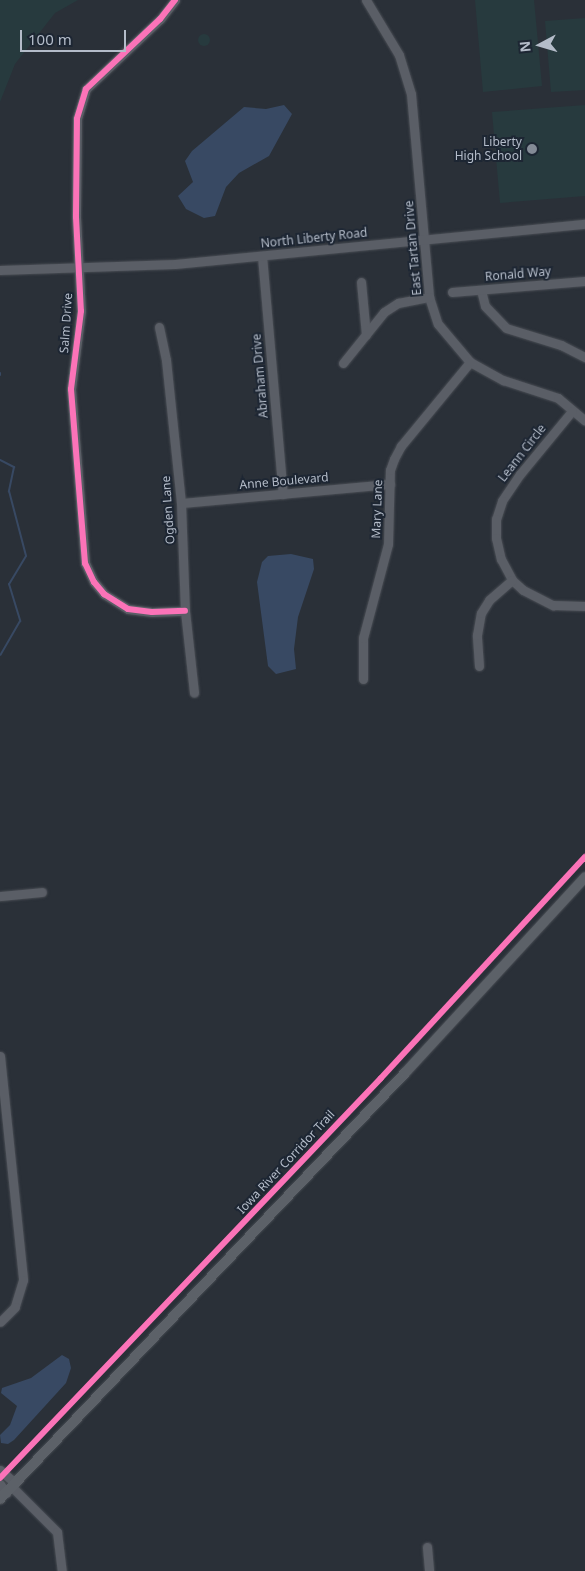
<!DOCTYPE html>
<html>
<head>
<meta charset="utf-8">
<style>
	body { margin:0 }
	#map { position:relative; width:585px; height:1571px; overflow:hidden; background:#2a3038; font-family:"Noto Sans",sans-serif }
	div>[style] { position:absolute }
	.green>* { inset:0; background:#273a3e }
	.round { border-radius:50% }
	.water>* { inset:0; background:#384963 }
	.stream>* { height:2px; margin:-1px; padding:0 1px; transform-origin:1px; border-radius:1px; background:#384963 }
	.roads { filter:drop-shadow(0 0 1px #484c53) drop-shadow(0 0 1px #484c53) }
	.minor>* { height:9px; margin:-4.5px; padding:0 4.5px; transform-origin:4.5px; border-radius:4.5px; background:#5a5e66 }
	.major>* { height:10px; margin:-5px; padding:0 5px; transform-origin:5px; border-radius:5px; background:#5c6168 }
	.cycleway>* { height:6px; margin:-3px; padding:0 3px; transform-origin:3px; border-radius:3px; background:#fb73b8 }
	.dots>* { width:14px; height:14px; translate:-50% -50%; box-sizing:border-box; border:2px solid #1d2633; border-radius:50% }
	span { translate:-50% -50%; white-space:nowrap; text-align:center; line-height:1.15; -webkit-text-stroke:4px #1d2633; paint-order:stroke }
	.poi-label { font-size:12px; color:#b4bcc9 }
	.right { translate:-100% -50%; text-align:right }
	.street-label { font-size:12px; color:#b4bcc9 }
	.north { position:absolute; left:515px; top:20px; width:50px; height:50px; -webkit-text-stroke:4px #1d2633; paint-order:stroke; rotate:264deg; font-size:14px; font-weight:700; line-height:20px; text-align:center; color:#b4bcc9 }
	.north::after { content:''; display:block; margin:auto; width:18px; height:22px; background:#b4bcc9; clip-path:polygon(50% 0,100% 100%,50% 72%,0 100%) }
	.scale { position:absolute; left:20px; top:30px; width:106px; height:22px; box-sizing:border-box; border:2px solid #b4bcc9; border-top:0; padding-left:6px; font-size:15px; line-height:18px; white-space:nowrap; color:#b4bcc9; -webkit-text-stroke:4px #1d2633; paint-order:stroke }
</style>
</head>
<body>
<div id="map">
	<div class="green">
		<div style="clip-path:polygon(0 0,78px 0,55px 13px,15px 64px,0 102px)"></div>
		<div style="clip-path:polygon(475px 0,534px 0,542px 86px,483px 92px)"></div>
		<div style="clip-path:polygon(585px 18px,585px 90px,551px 92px,545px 21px)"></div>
		<div class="round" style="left:198px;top:34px;width:12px;height:12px"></div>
		<div style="clip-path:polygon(585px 105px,585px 196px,500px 203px,492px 112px)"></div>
	</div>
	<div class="water">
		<div style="clip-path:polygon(284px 105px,292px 114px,269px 156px,239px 173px,226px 187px,215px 216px,204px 218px,186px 209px,178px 196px,193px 182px,185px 161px,192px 151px,244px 107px,266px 109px)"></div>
		<div style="clip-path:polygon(291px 554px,313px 559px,314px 569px,298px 617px,294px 649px,296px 669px,276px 674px,268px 666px,257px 582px,262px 562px,268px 556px)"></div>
		<div style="clip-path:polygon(62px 1355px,69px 1359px,71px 1368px,66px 1383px,14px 1440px,8px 1444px,1px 1443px,0 1435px,10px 1425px,17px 1406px,1px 1393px,2px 1388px,31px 1378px)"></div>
	</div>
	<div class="stream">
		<div style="left:0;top:373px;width:2px;rotate:90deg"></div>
		<div style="left:0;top:460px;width:16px;rotate:27deg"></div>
		<div style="left:14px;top:467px;width:25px;rotate:102deg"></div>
		<div style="left:9px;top:491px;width:67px;rotate:75.3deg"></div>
		<div style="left:26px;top:556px;width:33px;rotate:121deg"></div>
		<div style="left:9px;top:584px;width:39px;rotate:73deg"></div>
		<div style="left:20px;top:621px;width:39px;rotate:120deg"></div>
	</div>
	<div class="roads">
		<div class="minor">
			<div style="left:175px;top:0;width:24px;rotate:128deg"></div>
			<div style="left:160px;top:19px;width:102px;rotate:136.6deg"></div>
			<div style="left:86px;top:89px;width:31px;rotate:107deg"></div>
			<div style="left:77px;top:119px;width:98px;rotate:90.6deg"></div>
			<div style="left:76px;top:217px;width:94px;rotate:87deg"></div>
			<div style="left:81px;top:311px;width:79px;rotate:97.3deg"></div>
			<div style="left:71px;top:389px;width:175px;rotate:85.4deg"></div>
			<div style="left:85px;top:563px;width:21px;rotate:65deg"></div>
			<div style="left:94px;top:582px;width:16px;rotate:50deg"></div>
			<div style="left:104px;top:594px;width:28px;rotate:32deg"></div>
			<div style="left:128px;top:609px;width:24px;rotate:7deg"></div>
			<div style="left:152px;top:612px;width:33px;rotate:-2deg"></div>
			<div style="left:366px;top:0;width:64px;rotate:59deg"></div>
			<div style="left:399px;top:55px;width:41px;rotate:72.9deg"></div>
			<div style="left:411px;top:94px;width:204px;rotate:84.9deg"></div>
			<div style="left:429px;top:297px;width:28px;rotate:72deg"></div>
			<div style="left:438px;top:324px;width:50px;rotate:49.9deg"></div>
			<div style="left:470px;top:362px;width:38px;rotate:29deg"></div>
			<div style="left:503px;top:380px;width:58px;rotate:18.1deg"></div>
			<div style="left:558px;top:398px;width:35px;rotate:40deg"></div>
			<div style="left:262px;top:256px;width:239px;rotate:85deg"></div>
			<div style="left:0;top:270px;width:175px;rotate:-2deg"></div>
			<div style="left:175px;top:264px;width:412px;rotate:-5.6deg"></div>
			<div style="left:361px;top:282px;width:53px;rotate:84.6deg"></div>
			<div style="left:481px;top:290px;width:16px;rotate:76deg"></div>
			<div style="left:485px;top:306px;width:30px;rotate:46deg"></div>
			<div style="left:506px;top:328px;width:58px;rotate:17.2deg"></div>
			<div style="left:561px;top:345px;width:27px;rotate:27deg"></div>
			<div style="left:452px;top:292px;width:133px;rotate:-4.7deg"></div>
			<div style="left:159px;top:327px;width:34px;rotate:78deg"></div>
			<div style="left:166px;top:360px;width:144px;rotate:84deg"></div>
			<div style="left:181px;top:503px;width:108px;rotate:87.9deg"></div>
			<div style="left:185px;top:611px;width:82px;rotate:83.7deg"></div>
			<div style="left:343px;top:363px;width:65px;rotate:-51.2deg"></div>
			<div style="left:384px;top:312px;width:17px;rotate:-33deg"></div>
			<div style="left:398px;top:303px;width:32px;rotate:-11deg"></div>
			<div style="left:572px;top:411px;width:82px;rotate:129.5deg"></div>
			<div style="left:520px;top:474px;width:32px;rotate:124deg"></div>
			<div style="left:502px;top:501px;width:19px;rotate:108deg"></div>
			<div style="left:496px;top:519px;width:19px;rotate:90deg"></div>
			<div style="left:496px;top:538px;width:22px;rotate:77deg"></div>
			<div style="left:501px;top:559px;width:24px;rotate:62deg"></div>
			<div style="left:512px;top:580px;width:15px;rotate:42deg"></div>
			<div style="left:523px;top:590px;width:34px;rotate:27deg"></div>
			<div style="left:553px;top:605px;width:32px;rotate:2deg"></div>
			<div style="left:181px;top:503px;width:210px;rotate:-5.2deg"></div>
			<div style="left:479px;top:666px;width:31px;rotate:-94deg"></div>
			<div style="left:477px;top:635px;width:22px;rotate:-80deg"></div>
			<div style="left:481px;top:613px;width:15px;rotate:-58deg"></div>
			<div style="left:489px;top:600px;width:30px;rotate:-41deg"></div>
			<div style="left:363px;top:679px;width:41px;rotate:-90deg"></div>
			<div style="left:363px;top:638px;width:97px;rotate:-75.1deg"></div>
			<div style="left:388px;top:544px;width:74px;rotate:-88.5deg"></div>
			<div style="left:390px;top:470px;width:12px;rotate:-70deg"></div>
			<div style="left:394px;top:459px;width:15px;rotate:-62deg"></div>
			<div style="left:401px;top:446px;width:109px;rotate:-50.6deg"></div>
			<div style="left:0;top:896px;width:42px;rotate:-5.4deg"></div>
			<div style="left:0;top:1056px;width:225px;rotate:84.1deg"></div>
			<div style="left:23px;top:1280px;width:28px;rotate:107deg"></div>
			<div style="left:15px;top:1307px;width:21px;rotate:135deg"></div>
			<div style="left:0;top:1470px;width:20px;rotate:41deg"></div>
			<div style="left:0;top:1484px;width:11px;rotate:56deg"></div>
			<div style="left:12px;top:1487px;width:64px;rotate:45deg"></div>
			<div style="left:57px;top:1532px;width:39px;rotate:83deg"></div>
			<div style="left:427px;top:1547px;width:24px;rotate:85deg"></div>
		</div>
		<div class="major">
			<div style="left:0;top:1499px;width:588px;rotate:-46.45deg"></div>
			<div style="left:405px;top:1073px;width:266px;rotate:-47.4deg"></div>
		</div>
	</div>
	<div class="cycleway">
		<div style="left:175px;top:0;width:24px;rotate:128deg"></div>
		<div style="left:160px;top:19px;width:102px;rotate:136.6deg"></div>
		<div style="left:86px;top:89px;width:31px;rotate:107deg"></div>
		<div style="left:77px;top:119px;width:98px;rotate:90.6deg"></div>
		<div style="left:76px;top:217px;width:94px;rotate:87deg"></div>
		<div style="left:81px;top:311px;width:79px;rotate:97.3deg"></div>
		<div style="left:71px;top:389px;width:175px;rotate:85.4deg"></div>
		<div style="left:85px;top:563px;width:21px;rotate:65deg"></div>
		<div style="left:94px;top:582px;width:16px;rotate:50deg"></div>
		<div style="left:104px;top:594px;width:28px;rotate:32deg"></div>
		<div style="left:128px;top:609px;width:24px;rotate:7deg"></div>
		<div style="left:152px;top:612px;width:33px;rotate:-2deg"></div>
		<div style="left:0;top:1478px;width:552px;rotate:-46.39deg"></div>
		<div style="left:381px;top:1078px;width:301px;rotate:-47.3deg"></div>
	</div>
	<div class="dots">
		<div style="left:532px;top:149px;background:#848b96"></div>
	</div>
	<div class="poi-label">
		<span class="right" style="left:522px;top:149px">Liberty<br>High School</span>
	</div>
	<div class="street-label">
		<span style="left:314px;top:238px;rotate:-6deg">North Liberty Road</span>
		<span style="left:413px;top:248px;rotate:-95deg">East Tartan Drive</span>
		<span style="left:518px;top:274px;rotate:-5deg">Ronald Way</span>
		<span style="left:66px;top:323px;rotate:-86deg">Salm Drive</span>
		<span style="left:260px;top:376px;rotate:-95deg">Abraham Drive</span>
		<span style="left:522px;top:453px;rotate:-52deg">Leann Circle</span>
		<span style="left:284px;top:481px;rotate:-5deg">Anne Boulevard</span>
		<span style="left:377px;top:509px;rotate:-88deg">Mary Lane</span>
		<span style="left:168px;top:510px;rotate:-94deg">Ogden Lane</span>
		<span style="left:286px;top:1162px;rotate:-47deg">Iowa River Corridor Trail</span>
	</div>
	<div class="north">N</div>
	<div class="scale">100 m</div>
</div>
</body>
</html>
